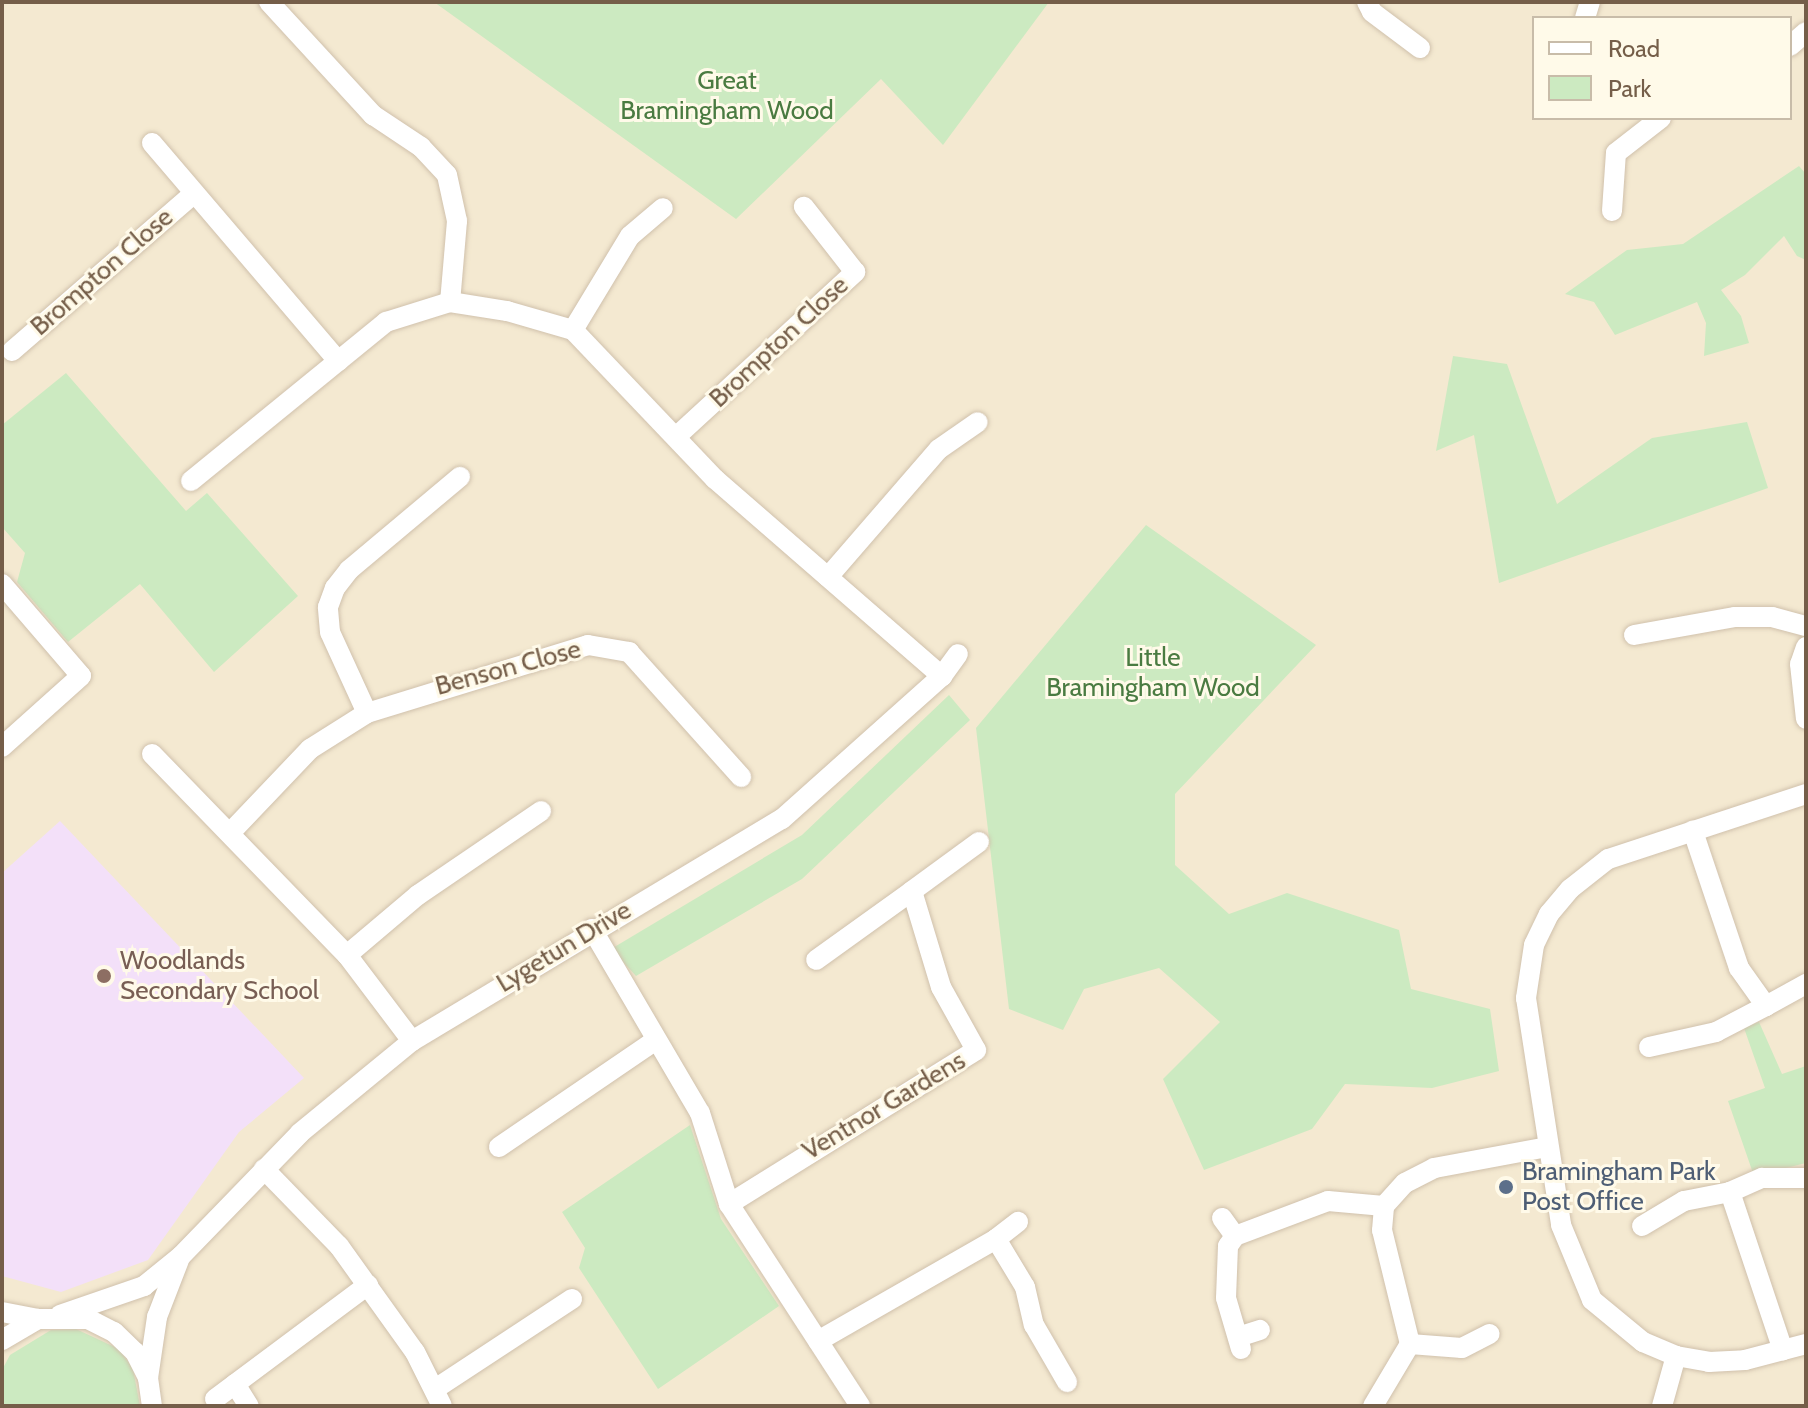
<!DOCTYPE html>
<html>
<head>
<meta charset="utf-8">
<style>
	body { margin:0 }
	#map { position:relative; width:1808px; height:1408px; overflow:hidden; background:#fcf6e3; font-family:Cabin,sans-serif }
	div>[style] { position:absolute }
	.residential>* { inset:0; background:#f4e9d1 }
	.education>* { inset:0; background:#f3e0f9 }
	.green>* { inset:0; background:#cceac1 }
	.roads { filter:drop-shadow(0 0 2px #d0c1ac) drop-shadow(0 0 2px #d0c1ac) }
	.minor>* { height:20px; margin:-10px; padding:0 10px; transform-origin:10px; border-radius:10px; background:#fff }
	.dots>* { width:22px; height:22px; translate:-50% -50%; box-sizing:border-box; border:4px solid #fffae9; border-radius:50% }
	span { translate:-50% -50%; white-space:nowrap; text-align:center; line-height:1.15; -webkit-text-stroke:6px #fffae9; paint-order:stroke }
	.park-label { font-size:26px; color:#4a7b41 }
	.street-label { font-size:26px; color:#755e49 }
	.education-label { font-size:26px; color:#785e54 }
	.left { translate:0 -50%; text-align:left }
	.service-label { font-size:26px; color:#4e5e75 }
	.frame { position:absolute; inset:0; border:4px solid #755e49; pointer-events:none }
	.legend { position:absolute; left:1532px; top:16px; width:260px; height:104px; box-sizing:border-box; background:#fffae9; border:2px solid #c8bca9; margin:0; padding:10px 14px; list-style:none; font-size:24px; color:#755e49 }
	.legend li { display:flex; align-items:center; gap:16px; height:40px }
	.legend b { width:40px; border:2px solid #c8bca9 }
</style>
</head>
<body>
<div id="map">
	<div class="residential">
		<div style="clip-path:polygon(evenodd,2px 2px,1806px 2px,1806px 1406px,2px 1406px,2px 2px,1534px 18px,1790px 18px,1790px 118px,1534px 118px,1534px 18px)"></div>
	</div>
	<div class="education">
		<div style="clip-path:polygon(60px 821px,304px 1078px,239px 1132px,148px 1260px,61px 1292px,2px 1276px,2px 873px)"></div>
	</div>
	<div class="green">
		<div style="clip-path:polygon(434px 2px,1049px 2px,943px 145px,881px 79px,736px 219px)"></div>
		<div style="clip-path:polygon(1799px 166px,1806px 174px,1806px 260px,1797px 256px,1784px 236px,1745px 275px,1721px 290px,1741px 316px,1749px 343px,1704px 356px,1706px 323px,1697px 302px,1615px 335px,1594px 302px,1565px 294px,1627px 250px,1683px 244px)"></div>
		<div style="clip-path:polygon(1453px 356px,1507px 364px,1557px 504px,1652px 438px,1747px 422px,1768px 488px,1499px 583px,1474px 435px,1436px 451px)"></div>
		<div style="clip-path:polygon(66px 373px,186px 511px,207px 493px,298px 596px,214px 672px,140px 584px,68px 642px,17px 582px,25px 553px,2px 527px,2px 425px)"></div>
		<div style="clip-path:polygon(1146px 525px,1316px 645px,1175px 794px,1175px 865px,1229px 914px,1287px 893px,1399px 930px,1411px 989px,1490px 1009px,1499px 1071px,1432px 1088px,1345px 1084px,1312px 1129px,1204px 1170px,1163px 1079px,1220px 1022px,1159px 968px,1084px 989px,1063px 1030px,1009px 1009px,976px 728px)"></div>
		<div style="clip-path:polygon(949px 695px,970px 720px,802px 879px,636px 976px,611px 949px,802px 835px)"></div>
		<div style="clip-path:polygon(1759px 1022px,1782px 1074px,1806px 1066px,1806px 1163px,1754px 1176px,1728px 1101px,1765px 1088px,1744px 1028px)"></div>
		<div style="clip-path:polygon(690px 1125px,721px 1219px,779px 1306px,658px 1389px,579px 1268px,585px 1248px,562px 1212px)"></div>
		<div style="clip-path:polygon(76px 1329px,119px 1349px,133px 1369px,140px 1406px,2px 1406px,2px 1370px,10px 1355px,51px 1330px)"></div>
	</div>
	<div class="roads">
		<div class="minor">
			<div style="left:269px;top:2px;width:154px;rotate:47.4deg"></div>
			<div style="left:373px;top:115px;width:58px;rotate:33.7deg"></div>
			<div style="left:421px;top:147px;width:38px;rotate:47deg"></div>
			<div style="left:447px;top:175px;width:47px;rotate:77.7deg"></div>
			<div style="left:457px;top:221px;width:81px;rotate:94.9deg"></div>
			<div style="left:1367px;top:2px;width:11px;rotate:63deg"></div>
			<div style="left:1372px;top:12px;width:60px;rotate:36.9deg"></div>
			<div style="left:1585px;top:18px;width:17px;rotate:-73deg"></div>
			<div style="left:1790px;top:46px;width:21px;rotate:-41deg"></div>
			<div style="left:152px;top:143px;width:287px;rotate:49.5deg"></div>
			<div style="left:1612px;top:211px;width:58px;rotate:-86.1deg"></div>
			<div style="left:1616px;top:153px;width:57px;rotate:-37.9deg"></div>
			<div style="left:573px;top:330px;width:110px;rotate:-58.8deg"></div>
			<div style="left:630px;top:236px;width:43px;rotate:-40.3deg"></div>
			<div style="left:12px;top:351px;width:240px;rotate:-40.9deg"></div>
			<div style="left:678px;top:435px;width:241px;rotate:-42.6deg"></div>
			<div style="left:855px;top:272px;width:83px;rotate:-128.1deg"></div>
			<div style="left:191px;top:481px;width:252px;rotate:-39.2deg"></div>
			<div style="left:386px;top:322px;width:67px;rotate:-17.4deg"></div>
			<div style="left:450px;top:302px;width:58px;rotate:9deg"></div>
			<div style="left:507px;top:311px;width:69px;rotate:16.1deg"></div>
			<div style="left:573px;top:330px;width:206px;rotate:46.4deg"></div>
			<div style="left:715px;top:479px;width:301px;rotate:41deg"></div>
			<div style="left:828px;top:577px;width:169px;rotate:-49.1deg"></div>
			<div style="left:939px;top:449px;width:47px;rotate:-34.7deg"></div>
			<div style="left:2px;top:584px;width:121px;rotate:49.3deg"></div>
			<div style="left:81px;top:676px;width:106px;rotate:138.1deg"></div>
			<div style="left:1634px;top:635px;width:103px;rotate:-10.1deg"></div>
			<div style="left:1735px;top:617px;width:37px"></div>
			<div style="left:1772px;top:617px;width:35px;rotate:15deg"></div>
			<div style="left:1806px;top:647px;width:18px;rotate:109deg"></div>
			<div style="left:1800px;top:664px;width:55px;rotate:83.8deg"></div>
			<div style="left:367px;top:713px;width:89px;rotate:-114.6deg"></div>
			<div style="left:330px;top:632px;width:25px;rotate:-95deg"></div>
			<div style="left:328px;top:607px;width:20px;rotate:-70deg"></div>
			<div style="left:335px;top:588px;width:23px;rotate:-52deg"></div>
			<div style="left:349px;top:570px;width:145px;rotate:-40deg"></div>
			<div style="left:152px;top:754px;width:280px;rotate:45.9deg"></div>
			<div style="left:347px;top:955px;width:108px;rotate:52.9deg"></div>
			<div style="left:1806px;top:794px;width:208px;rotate:161.8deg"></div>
			<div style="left:1608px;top:859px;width:48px;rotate:141.7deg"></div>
			<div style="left:1570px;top:889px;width:33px;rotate:130deg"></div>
			<div style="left:1549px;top:914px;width:34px;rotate:116deg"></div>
			<div style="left:1534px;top:945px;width:54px;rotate:98.6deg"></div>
			<div style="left:1526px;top:998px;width:230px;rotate:81.2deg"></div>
			<div style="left:1561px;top:1225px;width:81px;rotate:67.5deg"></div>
			<div style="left:1592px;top:1300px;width:66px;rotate:39.5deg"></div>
			<div style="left:1643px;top:1342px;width:36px;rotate:23deg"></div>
			<div style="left:1676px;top:1356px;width:34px;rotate:10deg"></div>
			<div style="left:1709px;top:1362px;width:36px;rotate:-3deg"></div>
			<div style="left:1745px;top:1360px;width:63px;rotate:-14.7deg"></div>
			<div style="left:230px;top:833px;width:116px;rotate:-46.4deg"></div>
			<div style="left:310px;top:749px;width:67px;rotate:-32.3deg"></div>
			<div style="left:367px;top:713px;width:231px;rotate:-17.1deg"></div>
			<div style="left:588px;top:645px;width:42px;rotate:9.7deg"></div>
			<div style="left:629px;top:652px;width:168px;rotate:48.1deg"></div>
			<div style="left:912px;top:891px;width:83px;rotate:-36.2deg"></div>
			<div style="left:592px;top:929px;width:213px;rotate:59.6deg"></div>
			<div style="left:700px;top:1113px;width:96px;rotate:72.3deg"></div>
			<div style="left:729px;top:1204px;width:241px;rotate:57deg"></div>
			<div style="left:347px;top:955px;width:93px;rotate:-40.2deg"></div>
			<div style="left:418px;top:895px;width:149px;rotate:-34.3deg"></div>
			<div style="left:1766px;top:1006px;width:46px;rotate:-28.8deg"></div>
			<div style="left:1649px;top:1047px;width:69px;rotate:-12.6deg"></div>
			<div style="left:1716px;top:1032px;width:56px;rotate:-27.5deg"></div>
			<div style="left:1766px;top:1006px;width:47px;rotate:-125.4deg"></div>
			<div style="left:1739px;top:968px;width:145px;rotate:-108.6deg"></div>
			<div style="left:499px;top:1147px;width:190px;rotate:-34.3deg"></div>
			<div style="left:264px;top:1169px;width:107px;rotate:45.8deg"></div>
			<div style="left:339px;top:1246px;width:130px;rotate:54.4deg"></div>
			<div style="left:415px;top:1352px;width:60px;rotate:63.4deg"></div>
			<div style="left:1730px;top:1192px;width:35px;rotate:-24deg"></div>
			<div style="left:1762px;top:1178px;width:44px"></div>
			<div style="left:729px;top:1204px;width:291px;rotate:-31.9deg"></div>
			<div style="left:976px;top:1050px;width:72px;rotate:-119.1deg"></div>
			<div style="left:941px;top:987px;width:100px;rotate:-106.8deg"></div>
			<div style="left:912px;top:891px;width:118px;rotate:144.3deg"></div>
			<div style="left:1222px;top:1218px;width:22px;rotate:54deg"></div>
			<div style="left:1642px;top:1226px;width:49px;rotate:-30.8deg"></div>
			<div style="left:1684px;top:1201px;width:47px;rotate:-11.1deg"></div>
			<div style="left:1730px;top:1192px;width:167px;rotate:71.5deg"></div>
			<div style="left:996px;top:1239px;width:28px;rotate:-38deg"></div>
			<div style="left:2px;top:1312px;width:37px;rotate:11deg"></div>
			<div style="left:60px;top:1315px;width:89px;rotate:-19deg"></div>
			<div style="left:144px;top:1286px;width:48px;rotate:-39deg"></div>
			<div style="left:181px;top:1256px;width:171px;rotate:-45.9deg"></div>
			<div style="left:300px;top:1133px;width:145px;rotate:-39.4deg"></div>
			<div style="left:412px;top:1041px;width:431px;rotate:-31deg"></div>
			<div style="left:782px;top:819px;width:215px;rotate:-41.8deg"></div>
			<div style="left:942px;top:676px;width:27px;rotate:-54deg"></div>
			<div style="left:1238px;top:1337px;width:23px;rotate:-18deg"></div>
			<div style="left:2px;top:1340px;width:42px;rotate:-30.3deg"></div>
			<div style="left:38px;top:1319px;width:50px"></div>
			<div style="left:88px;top:1319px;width:29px;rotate:27deg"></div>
			<div style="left:114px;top:1332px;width:29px;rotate:44deg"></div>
			<div style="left:135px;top:1352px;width:29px;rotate:63deg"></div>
			<div style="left:148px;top:1378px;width:28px;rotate:82deg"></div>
			<div style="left:818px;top:1341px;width:205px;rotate:-29.8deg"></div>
			<div style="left:996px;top:1239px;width:56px;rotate:58.9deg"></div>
			<div style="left:1025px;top:1287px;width:39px;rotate:77deg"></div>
			<div style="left:1034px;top:1325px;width:66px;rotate:59.9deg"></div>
			<div style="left:1410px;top:1344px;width:52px;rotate:4.4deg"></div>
			<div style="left:1462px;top:1348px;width:31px;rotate:-27deg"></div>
			<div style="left:1241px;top:1349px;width:53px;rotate:-106.4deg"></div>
			<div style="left:1226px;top:1298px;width:52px;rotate:-87.8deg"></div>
			<div style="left:1228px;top:1246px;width:12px;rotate:-55deg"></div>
			<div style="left:1235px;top:1236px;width:99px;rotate:-20.6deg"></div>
			<div style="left:1328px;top:1201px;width:56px;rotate:5.1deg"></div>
			<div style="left:148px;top:1378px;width:62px;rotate:-81.6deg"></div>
			<div style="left:157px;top:1317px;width:61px;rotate:-68.9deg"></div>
			<div style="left:235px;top:1384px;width:26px;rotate:58deg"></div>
			<div style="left:435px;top:1389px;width:164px;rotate:-33.3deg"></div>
			<div style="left:215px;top:1399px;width:191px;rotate:-36.7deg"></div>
			<div style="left:1373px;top:1406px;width:72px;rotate:-59.2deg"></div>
			<div style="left:1410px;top:1344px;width:117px;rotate:-103.8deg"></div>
			<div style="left:1382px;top:1230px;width:24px;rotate:-85deg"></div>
			<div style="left:1384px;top:1206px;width:31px;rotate:-48deg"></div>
			<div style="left:1405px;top:1183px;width:33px;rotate:-27deg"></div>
			<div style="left:1434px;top:1168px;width:115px;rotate:-10.5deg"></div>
			<div style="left:1662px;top:1406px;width:52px;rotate:-74.4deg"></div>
		</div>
	</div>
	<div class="dots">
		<div style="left:104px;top:976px;background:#8d6e63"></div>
		<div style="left:1506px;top:1187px;background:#5c6f8a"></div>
	</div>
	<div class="park-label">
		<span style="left:727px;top:96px">Great<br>Bramingham Wood</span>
		<span style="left:1153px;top:673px">Little<br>Bramingham Wood</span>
	</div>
	<div class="street-label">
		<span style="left:102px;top:272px;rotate:-41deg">Brompton Close</span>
		<span style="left:779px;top:342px;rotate:-43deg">Brompton Close</span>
		<span style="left:508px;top:668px;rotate:-15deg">Benson Close</span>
		<span style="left:564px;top:947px;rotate:-31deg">Lygetun Drive</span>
		<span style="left:884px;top:1106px;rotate:-31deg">Ventnor Gardens</span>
	</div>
	<div class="education-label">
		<span class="left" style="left:120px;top:976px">Woodlands<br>Secondary School</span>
	</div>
	<div class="service-label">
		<span class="left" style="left:1522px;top:1187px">Bramingham Park<br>Post Office</span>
	</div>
	<div class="frame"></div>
	<ul class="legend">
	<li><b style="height:10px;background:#fff"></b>Road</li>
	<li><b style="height:22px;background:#cceac1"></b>Park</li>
	</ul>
</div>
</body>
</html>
